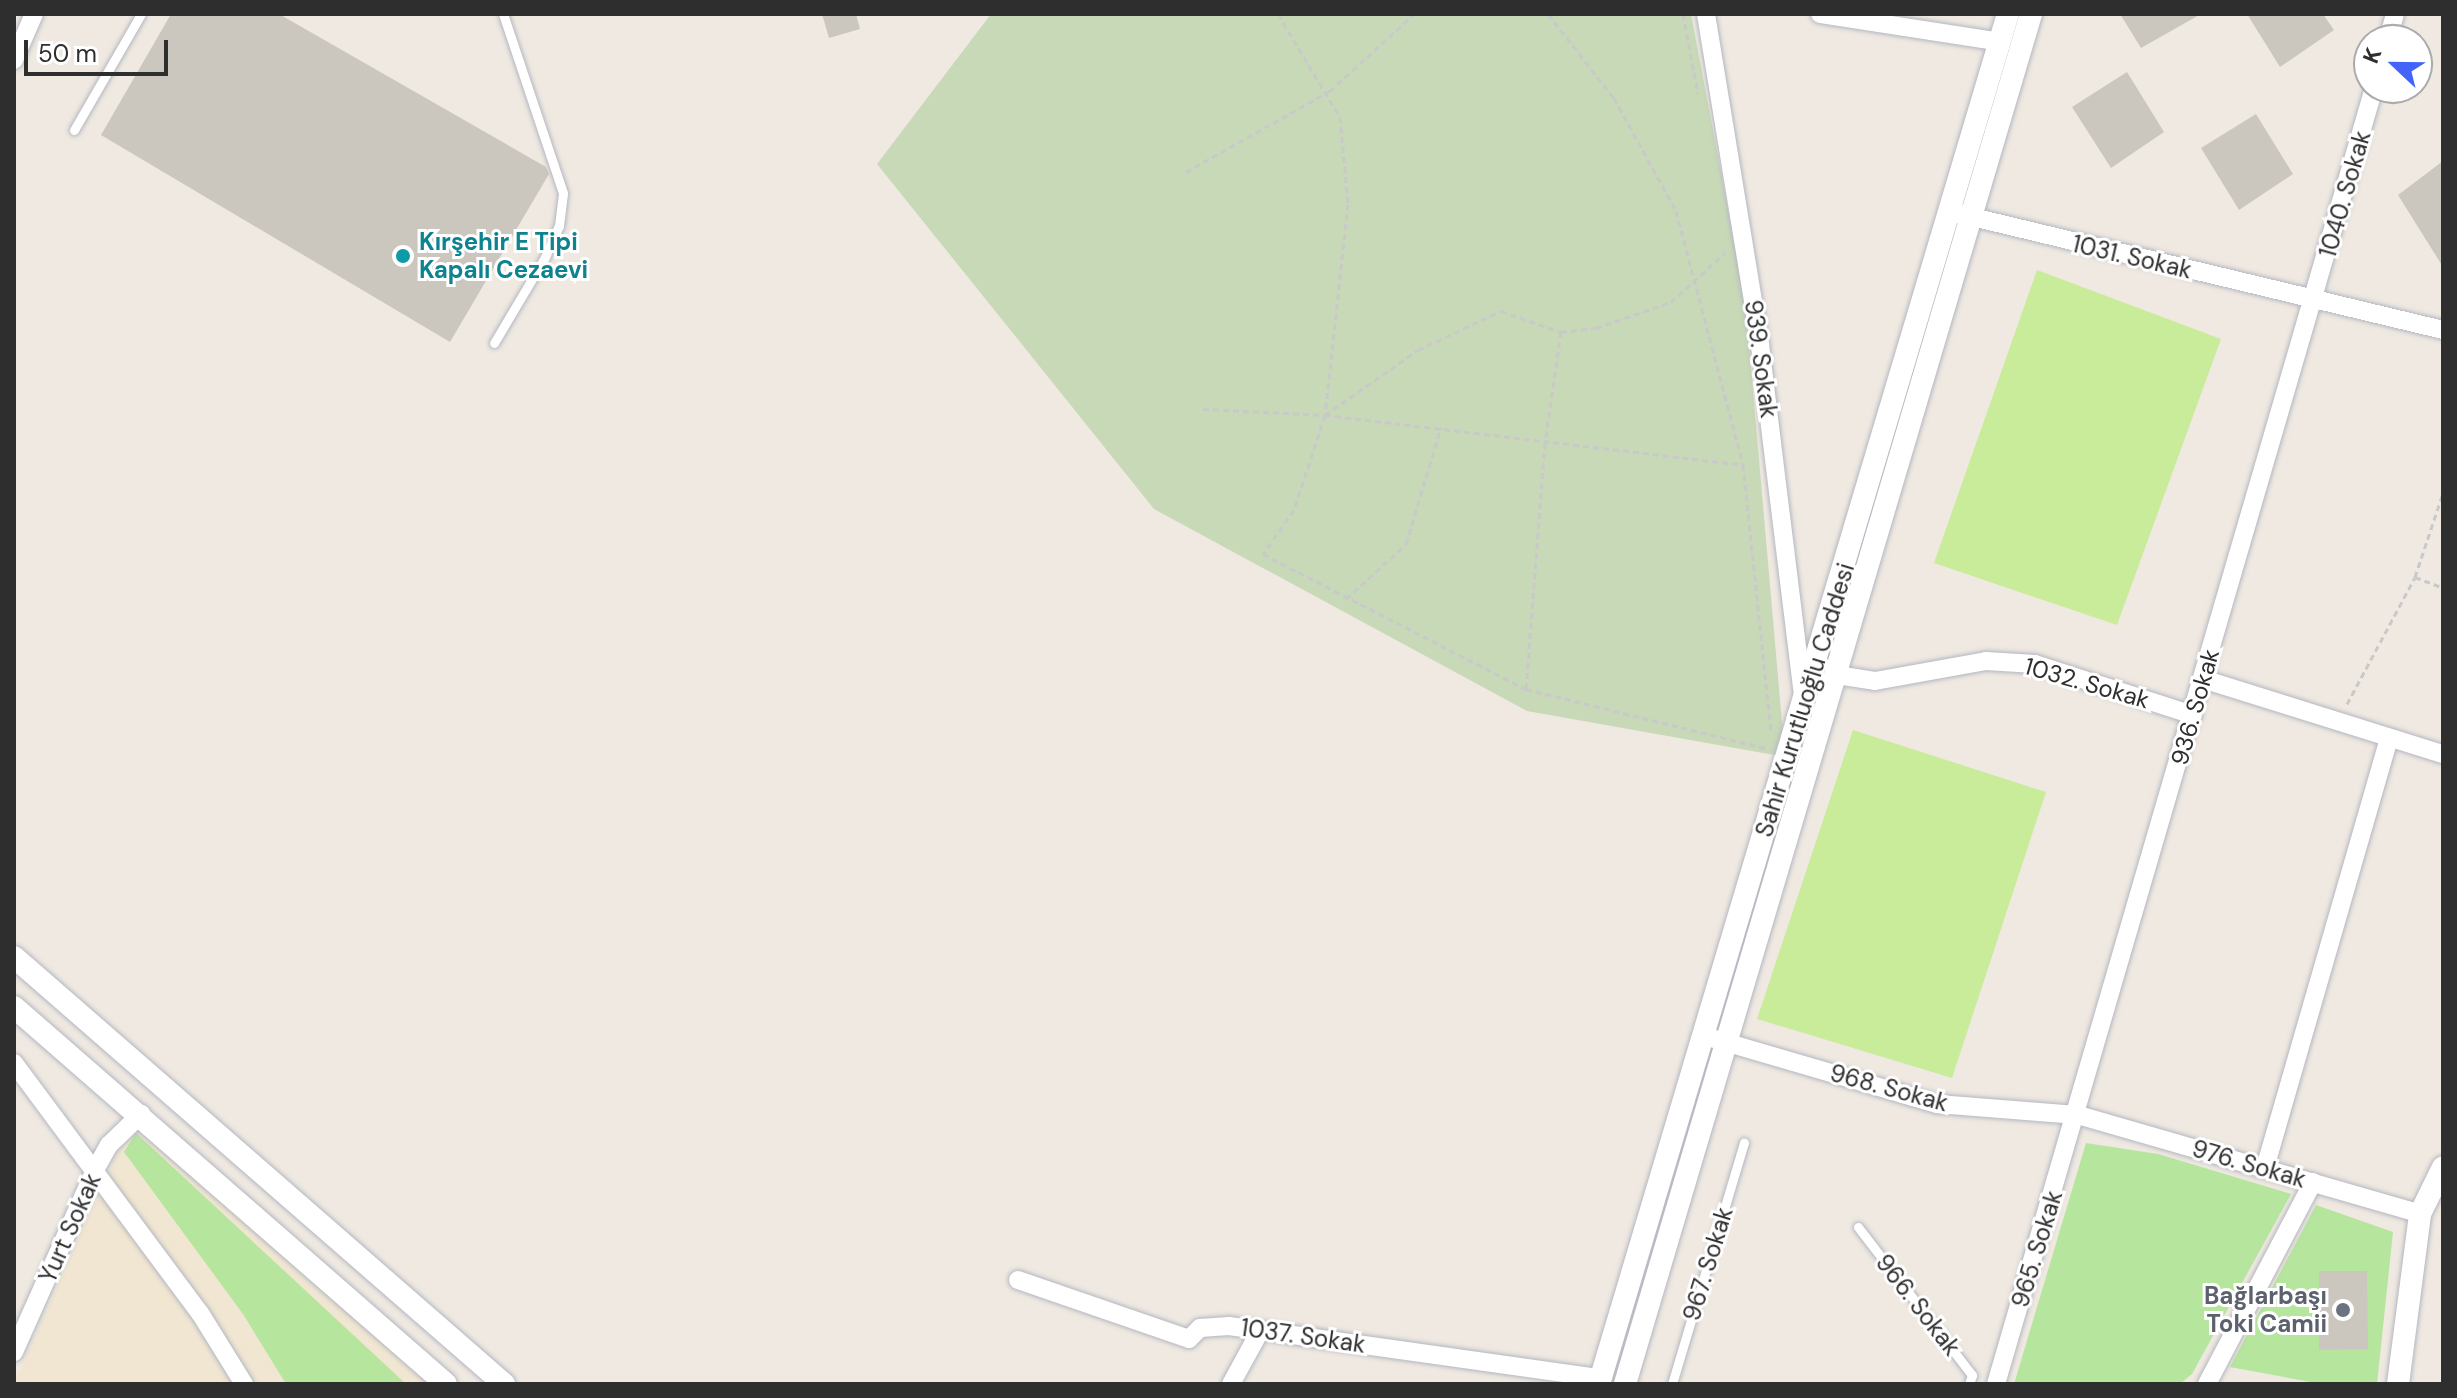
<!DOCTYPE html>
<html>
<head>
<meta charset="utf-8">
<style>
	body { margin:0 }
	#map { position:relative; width:2457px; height:1398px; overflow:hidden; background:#efe9e1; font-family:"DM Sans",sans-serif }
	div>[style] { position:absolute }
	.education>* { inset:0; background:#f0e6d1 }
	.green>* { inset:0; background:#b6e59e }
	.cemetery>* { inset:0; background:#c8d9b8 }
	.pitch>* { inset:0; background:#c9ec9a }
	.building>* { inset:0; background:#cbc7bf }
	.path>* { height:3px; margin-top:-1.5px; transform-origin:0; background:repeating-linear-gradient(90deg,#c9c9c9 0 6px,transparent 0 10px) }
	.roads { filter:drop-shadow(0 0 2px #b4b7c1) drop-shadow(0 0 2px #b4b7c1) }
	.service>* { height:9px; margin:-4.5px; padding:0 4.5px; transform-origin:4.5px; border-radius:4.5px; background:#fff }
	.minor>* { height:18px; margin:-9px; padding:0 9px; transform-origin:9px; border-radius:9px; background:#fff }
	.tertiary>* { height:22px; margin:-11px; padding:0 11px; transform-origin:11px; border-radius:11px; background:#fff }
	.dots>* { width:22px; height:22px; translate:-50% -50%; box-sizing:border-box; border:4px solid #fff; border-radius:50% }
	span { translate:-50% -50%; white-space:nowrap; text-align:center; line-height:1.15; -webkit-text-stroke:6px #fff; paint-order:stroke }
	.street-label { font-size:24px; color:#2e2e2e }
	.culture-label { font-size:24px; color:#0d838f; font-weight:700 }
	.left { translate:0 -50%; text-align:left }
	.worship-label { font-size:24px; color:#5b616d; font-weight:700 }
	.right { translate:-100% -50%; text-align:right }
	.frame { position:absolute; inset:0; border:16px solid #2e2e2e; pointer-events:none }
	.north { position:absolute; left:2353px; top:24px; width:80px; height:80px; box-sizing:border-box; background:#fff; border:2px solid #ababab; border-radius:50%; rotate:292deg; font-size:22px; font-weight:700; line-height:32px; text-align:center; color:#2e2e2e }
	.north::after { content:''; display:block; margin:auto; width:28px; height:36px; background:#4264fb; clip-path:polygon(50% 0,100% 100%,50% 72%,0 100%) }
	.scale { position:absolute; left:24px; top:40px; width:144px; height:36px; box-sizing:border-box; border:4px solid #2e2e2e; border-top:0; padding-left:10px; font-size:24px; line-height:28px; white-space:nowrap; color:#2e2e2e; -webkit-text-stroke:6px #fff; paint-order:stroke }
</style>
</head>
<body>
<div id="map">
	<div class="education">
		<div style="clip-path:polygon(141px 1126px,428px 1384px,14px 1384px,116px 1155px)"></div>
	</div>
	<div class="green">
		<div style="clip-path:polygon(136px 1133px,406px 1384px,286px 1384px,243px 1314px,124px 1152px)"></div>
		<div style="clip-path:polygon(2086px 1143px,2158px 1154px,2291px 1194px,2192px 1374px,2180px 1384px,2014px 1384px)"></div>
		<div style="clip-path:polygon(2316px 1205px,2393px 1232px,2377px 1384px,2321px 1384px,2230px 1367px)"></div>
	</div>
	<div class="cemetery">
		<div style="clip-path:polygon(991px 14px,1691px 14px,1745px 299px,1785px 757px,1527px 711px,1154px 509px,877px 164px)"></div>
	</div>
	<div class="pitch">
		<div style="clip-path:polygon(2037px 270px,2221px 339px,2117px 625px,1934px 563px)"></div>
		<div style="clip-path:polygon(1853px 730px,2046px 792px,1952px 1078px,1757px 1019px)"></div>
	</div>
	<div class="building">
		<div style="clip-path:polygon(171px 14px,279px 14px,546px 167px,549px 174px,450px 342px,101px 135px)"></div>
		<div style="clip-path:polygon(822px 14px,856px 14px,860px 29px,829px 38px)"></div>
		<div style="clip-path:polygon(2120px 14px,2201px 14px,2141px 48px)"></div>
		<div style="clip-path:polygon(2247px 14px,2323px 14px,2334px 30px,2280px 67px)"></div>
		<div style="clip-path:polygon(2127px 72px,2164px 132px,2111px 168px,2072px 107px)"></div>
		<div style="clip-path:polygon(2256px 114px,2293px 174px,2239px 210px,2201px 148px)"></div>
		<div style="clip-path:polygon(2443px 161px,2443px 267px,2398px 195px)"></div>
		<div style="clip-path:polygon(2319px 1271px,2367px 1271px,2368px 1349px,2319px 1350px)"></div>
	</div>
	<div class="path">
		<div style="left:1278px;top:14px;width:120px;rotate:59deg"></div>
		<div style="left:1340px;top:117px;width:87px;rotate:84.7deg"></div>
		<div style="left:1348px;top:204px;width:212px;rotate:96.2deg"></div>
		<div style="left:1325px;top:415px;width:100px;rotate:108.1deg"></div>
		<div style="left:1294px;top:510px;width:54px;rotate:125.2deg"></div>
		<div style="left:1263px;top:554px;width:296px;rotate:27.2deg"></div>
		<div style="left:1526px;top:689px;width:249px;rotate:13.9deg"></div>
		<div style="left:1548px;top:14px;width:107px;rotate:51.8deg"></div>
		<div style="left:1614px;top:98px;width:129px;rotate:61.2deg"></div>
		<div style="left:1676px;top:211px;width:263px;rotate:75.2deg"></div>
		<div style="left:1743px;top:465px;width:268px;rotate:84deg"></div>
		<div style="left:1683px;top:14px;width:81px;rotate:79.4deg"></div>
		<div style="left:1186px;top:172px;width:165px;rotate:-29.4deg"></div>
		<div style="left:1330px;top:91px;width:114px;rotate:-42.5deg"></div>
		<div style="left:1561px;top:332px;width:35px;rotate:-7deg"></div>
		<div style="left:1596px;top:328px;width:79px;rotate:-19.1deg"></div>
		<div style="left:1671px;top:302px;width:73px;rotate:-42.2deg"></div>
		<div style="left:1203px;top:409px;width:122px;rotate:2.8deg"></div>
		<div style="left:1325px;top:415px;width:421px;rotate:6.8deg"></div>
		<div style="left:1325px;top:415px;width:113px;rotate:-35deg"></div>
		<div style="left:1418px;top:350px;width:92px;rotate:-25.2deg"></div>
		<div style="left:1501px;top:311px;width:64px;rotate:19.3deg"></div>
		<div style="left:1561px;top:332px;width:112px;rotate:98.2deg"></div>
		<div style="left:1545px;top:443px;width:247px;rotate:94.4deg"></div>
		<div style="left:2415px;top:577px;width:30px;rotate:21deg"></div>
		<div style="left:1346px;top:599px;width:81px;rotate:-42.5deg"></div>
		<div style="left:1406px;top:544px;width:122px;rotate:-73.3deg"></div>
		<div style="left:2347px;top:704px;width:144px;rotate:-61.8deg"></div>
		<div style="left:2415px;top:577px;width:89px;rotate:-71.6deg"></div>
	</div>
	<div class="roads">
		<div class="service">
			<div style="left:74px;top:130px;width:134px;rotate:-60deg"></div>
			<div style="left:494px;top:343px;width:100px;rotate:-59.3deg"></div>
			<div style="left:545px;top:257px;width:34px;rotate:-66deg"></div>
			<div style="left:559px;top:226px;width:33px;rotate:-83deg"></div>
			<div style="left:563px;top:193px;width:189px;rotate:-108.5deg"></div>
			<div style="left:1858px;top:1227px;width:187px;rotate:52.4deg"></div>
			<div style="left:1972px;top:1375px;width:9px;rotate:108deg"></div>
			<div style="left:1672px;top:1384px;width:252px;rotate:-73.4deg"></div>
		</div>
		<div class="minor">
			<div style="left:1706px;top:14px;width:335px;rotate:80.7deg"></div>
			<div style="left:1760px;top:345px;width:353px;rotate:83deg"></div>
			<div style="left:1820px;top:14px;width:182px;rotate:8.8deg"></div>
			<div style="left:2388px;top:40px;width:27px;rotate:-75deg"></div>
			<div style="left:14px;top:60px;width:50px;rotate:-66.5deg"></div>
			<div style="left:1960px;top:214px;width:497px;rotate:13.5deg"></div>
			<div style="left:1837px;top:675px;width:38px;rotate:9deg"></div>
			<div style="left:1875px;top:681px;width:113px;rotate:-10.2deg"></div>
			<div style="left:1986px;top:661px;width:49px;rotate:3.5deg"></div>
			<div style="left:2035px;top:664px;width:166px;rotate:17.9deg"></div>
			<div style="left:2203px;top:679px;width:251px;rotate:17.4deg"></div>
			<div style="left:1704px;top:1036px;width:243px;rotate:16.3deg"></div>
			<div style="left:1937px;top:1104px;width:141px;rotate:4.5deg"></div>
			<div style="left:2078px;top:1115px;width:356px;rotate:16.1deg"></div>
			<div style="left:14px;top:1063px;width:312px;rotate:53.4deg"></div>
			<div style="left:200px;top:1313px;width:84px;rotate:58.2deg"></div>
			<div style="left:2265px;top:1168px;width:448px;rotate:-73.9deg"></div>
			<div style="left:1018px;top:1280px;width:181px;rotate:19deg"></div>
			<div style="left:1189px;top:1339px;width:16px;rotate:-45deg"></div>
			<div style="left:1200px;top:1328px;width:29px;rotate:-4deg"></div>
			<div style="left:1229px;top:1326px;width:376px;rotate:8deg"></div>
			<div style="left:14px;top:1352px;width:199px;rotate:-66deg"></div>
			<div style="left:95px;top:1170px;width:29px;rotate:-61deg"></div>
			<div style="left:109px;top:1145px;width:45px;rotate:-44.1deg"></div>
			<div style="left:1231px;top:1384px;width:60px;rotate:-61.3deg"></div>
			<div style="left:1996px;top:1384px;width:1350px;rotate:-73.74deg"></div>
			<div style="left:2207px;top:1384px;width:228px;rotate:-62.3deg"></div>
		</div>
		<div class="tertiary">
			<div style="left:14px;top:957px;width:650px;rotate:41.07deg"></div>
			<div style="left:14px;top:1007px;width:573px;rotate:41.11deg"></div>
			<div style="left:1599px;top:1384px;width:1430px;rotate:-73.38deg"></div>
			<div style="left:1625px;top:1384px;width:1429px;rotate:-73.49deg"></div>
			<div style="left:2398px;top:1384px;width:171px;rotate:-82.6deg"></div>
			<div style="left:2420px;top:1214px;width:52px;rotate:-63.9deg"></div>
		</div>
	</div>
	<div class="dots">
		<div style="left:403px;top:256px;background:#0f9aa8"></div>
		<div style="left:2343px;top:1310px;background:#6b7280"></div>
	</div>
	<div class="street-label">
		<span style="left:2345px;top:194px;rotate:-74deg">1040. Sokak</span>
		<span style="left:2132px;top:257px;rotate:13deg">1031. Sokak</span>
		<span style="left:1761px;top:359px;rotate:82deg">939. Sokak</span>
		<span style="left:2087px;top:683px;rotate:16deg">1032. Sokak</span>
		<span style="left:1805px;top:700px;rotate:-73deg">Sahir Kurutluoğlu Caddesi</span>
		<span style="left:2195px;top:707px;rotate:-74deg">936. Sokak</span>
		<span style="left:1889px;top:1088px;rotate:15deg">968. Sokak</span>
		<span style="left:2249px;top:1164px;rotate:16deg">976. Sokak</span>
		<span style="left:70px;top:1228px;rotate:-66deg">Yurt Sokak</span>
		<span style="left:2037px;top:1249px;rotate:-73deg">965. Sokak</span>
		<span style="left:1708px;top:1264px;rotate:-73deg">967. Sokak</span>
		<span style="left:1918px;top:1305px;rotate:52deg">966. Sokak</span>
		<span style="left:1303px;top:1336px;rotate:8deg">1037. Sokak</span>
	</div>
	<div class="culture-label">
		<span class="left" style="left:419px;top:256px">Kırşehir E Tipi<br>Kapalı Cezaevi</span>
	</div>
	<div class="worship-label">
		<span class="right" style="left:2327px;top:1310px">Bağlarbaşı<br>Toki Camii</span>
	</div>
	<div class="frame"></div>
	<div class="north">K</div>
	<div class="scale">50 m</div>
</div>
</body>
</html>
